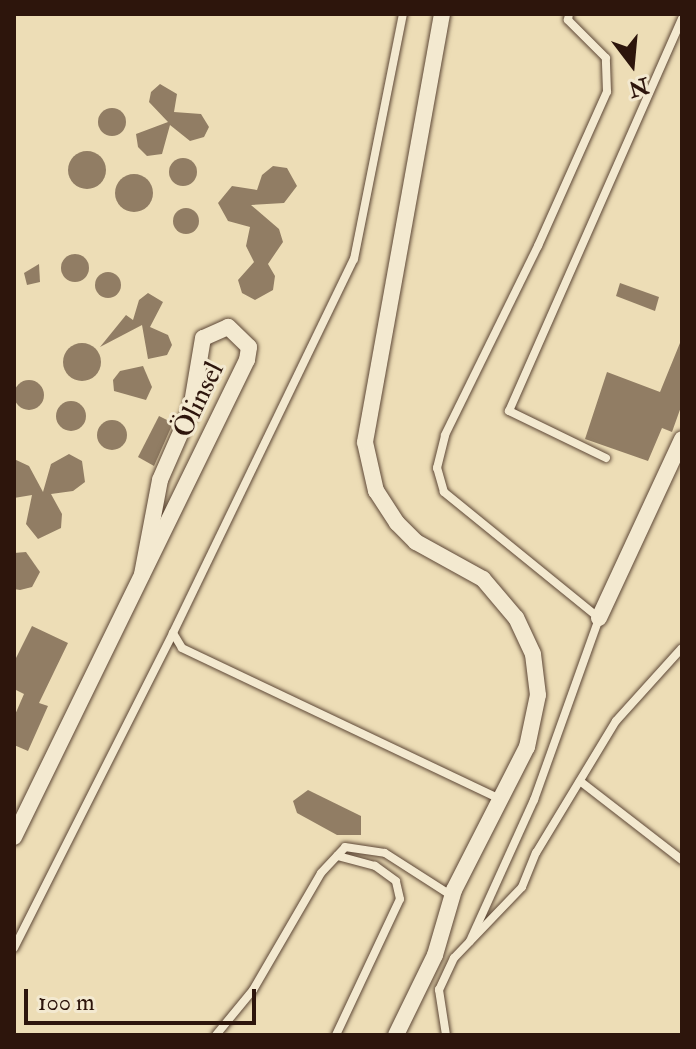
<!DOCTYPE html>
<html>
<head>
<meta charset="utf-8">
<style>
	body { margin:0 }
	#map { position:relative; width:696px; height:1049px; overflow:hidden; background:#edddb6; font-family:"IM FELL Double Pica",serif }
	div>[style] { position:absolute }
	.building>* { inset:0; background:#917d64 }
	.round { border-radius:50% }
	.roads { filter:drop-shadow(0 0 2px #5d4736) drop-shadow(0 0 2px #5d4736) }
	.lane>* { height:8px; margin:-4px; padding:0 4px; transform-origin:4px; border-radius:4px; background:#f3e9d0 }
	.street>* { height:16px; margin:-8px; padding:0 8px; transform-origin:8px; border-radius:8px; background:#f3e9d0 }
	span { translate:-50% -50%; white-space:nowrap; text-align:center; line-height:1.15; -webkit-text-stroke:6px #f3e9d0; paint-order:stroke }
	.street-label { font-size:28px; color:#2d150c }
	.frame { position:absolute; inset:0; border:16px solid #2d150c; pointer-events:none }
	.north { position:absolute; left:592px; top:24px; width:80px; height:80px; -webkit-text-stroke:6px #f3e9d0; paint-order:stroke; rotate:164deg; font-size:22px; font-weight:700; line-height:32px; text-align:center; color:#2d150c }
	.north::after { content:''; display:block; margin:auto; width:28px; height:36px; background:#2d150c; clip-path:polygon(50% 0,100% 100%,50% 72%,0 100%) }
	.scale { position:absolute; left:24px; top:989px; width:232px; height:36px; box-sizing:border-box; border:4px solid #2d150c; border-top:0; padding-left:10px; font-size:24px; line-height:28px; white-space:nowrap; color:#2d150c; -webkit-text-stroke:6px #f3e9d0; paint-order:stroke }
</style>
</head>
<body>
<div id="map">
	<div class="building">
		<div style="clip-path:polygon(160px 84px,177px 94px,174px 112px,201px 114px,209px 127px,204px 137px,190px 141px,170px 125px,162px 154px,147px 156px,138px 147px,136px 134px,168px 122px,149px 102px,151px 92px)"></div>
		<div class="round" style="left:98px;top:108px;width:28px;height:28px"></div>
		<div class="round" style="left:68px;top:151px;width:38px;height:38px"></div>
		<div class="round" style="left:169px;top:158px;width:28px;height:28px"></div>
		<div style="clip-path:polygon(273px 166px,287px 168px,297px 186px,284px 203px,251px 205px,279px 229px,283px 242px,268px 264px,275px 276px,273px 290px,255px 300px,242px 293px,238px 280px,254px 262px,246px 246px,250px 227px,228px 221px,218px 203px,232px 186px,257px 190px,262px 175px)"></div>
		<div class="round" style="left:115px;top:174px;width:38px;height:38px"></div>
		<div class="round" style="left:173px;top:208px;width:26px;height:26px"></div>
		<div class="round" style="left:61px;top:254px;width:28px;height:28px"></div>
		<div style="clip-path:polygon(39px 264px,40px 282px,27px 285px,24px 273px)"></div>
		<div class="round" style="left:95px;top:272px;width:26px;height:26px"></div>
		<div style="clip-path:polygon(620px 283px,659px 297px,655px 311px,616px 296px)"></div>
		<div style="clip-path:polygon(148px 293px,163px 302px,150px 327px,168px 335px,172px 345px,167px 355px,148px 359px,142px 325px,100px 347px,126px 315px,133px 320px,139px 300px)"></div>
		<div style="clip-path:polygon(682px 338px,682px 404px,672px 432px,662px 428px,648px 461px,585px 439px,607px 372px,660px 392px)"></div>
		<div class="round" style="left:63px;top:343px;width:38px;height:38px"></div>
		<div style="clip-path:polygon(143px 366px,152px 387px,146px 400px,114px 391px,113px 380px,120px 371px)"></div>
		<div class="round" style="left:14px;top:380px;width:30px;height:30px"></div>
		<div class="round" style="left:56px;top:401px;width:30px;height:30px"></div>
		<div style="clip-path:polygon(159px 416px,173px 423px,154px 466px,138px 457px)"></div>
		<div class="round" style="left:97px;top:420px;width:30px;height:30px"></div>
		<div style="clip-path:polygon(69px 454px,82px 461px,85px 482px,73px 491px,51px 494px,62px 514px,61px 528px,38px 539px,26px 524px,32px 495px,14px 498px,14px 459px,29px 466px,43px 492px,51px 464px)"></div>
		<div style="clip-path:polygon(26px 552px,40px 572px,32px 587px,20px 590px,14px 589px,14px 553px)"></div>
		<div style="clip-path:polygon(32px 626px,68px 643px,39px 703px,48px 706px,28px 751px,14px 745px,14px 717px,24px 694px,14px 689px,14px 662px)"></div>
		<div style="clip-path:polygon(308px 790px,361px 816px,361px 835px,337px 835px,297px 813px,293px 801px)"></div>
	</div>
	<div class="roads">
		<div class="lane">
			<div style="left:606px;top:458px;width:108px;rotate:-154.1deg"></div>
			<div style="left:509px;top:411px;width:429px;rotate:-66.2deg"></div>
			<div style="left:173px;top:633px;width:415px;rotate:-64.2deg"></div>
			<div style="left:354px;top:259px;width:250px;rotate:-78.7deg"></div>
			<div style="left:580px;top:781px;width:129px;rotate:37.8deg"></div>
			<div style="left:470px;top:941px;width:155px;rotate:-65.6deg"></div>
			<div style="left:534px;top:800px;width:193px;rotate:-70.3deg"></div>
			<div style="left:599px;top:618px;width:200px;rotate:-140.9deg"></div>
			<div style="left:444px;top:492px;width:25px;rotate:-106deg"></div>
			<div style="left:437px;top:468px;width:34px;rotate:-76deg"></div>
			<div style="left:445px;top:435px;width:211px;rotate:-63.8deg"></div>
			<div style="left:538px;top:246px;width:169px;rotate:-65.9deg"></div>
			<div style="left:607px;top:92px;width:34px;rotate:-92deg"></div>
			<div style="left:606px;top:58px;width:54px;rotate:-135deg"></div>
			<div style="left:568px;top:20px;width:6px;rotate:-81deg"></div>
			<div style="left:14px;top:948px;width:353px;rotate:-63.2deg"></div>
			<div style="left:173px;top:633px;width:17px;rotate:59deg"></div>
			<div style="left:182px;top:648px;width:350px;rotate:25.4deg"></div>
			<div style="left:216px;top:1035px;width:58px;rotate:-50.6deg"></div>
			<div style="left:253px;top:990px;width:135px;rotate:-59.8deg"></div>
			<div style="left:321px;top:873px;width:35px;rotate:-47deg"></div>
			<div style="left:345px;top:847px;width:40px;rotate:8.5deg"></div>
			<div style="left:385px;top:853px;width:80px;rotate:32.7deg"></div>
			<div style="left:336px;top:1035px;width:150px;rotate:-64.8deg"></div>
			<div style="left:400px;top:899px;width:18px;rotate:-103deg"></div>
			<div style="left:396px;top:881px;width:26px;rotate:-144deg"></div>
			<div style="left:375px;top:866px;width:39px;rotate:-165deg"></div>
			<div style="left:446px;top:1035px;width:46px;rotate:-98.8deg"></div>
			<div style="left:439px;top:990px;width:35px;rotate:-65deg"></div>
			<div style="left:454px;top:958px;width:98px;rotate:-46.2deg"></div>
			<div style="left:522px;top:887px;width:37px;rotate:-68deg"></div>
			<div style="left:536px;top:853px;width:154px;rotate:-58.8deg"></div>
			<div style="left:616px;top:721px;width:98px;rotate:-47.9deg"></div>
		</div>
		<div class="street">
			<div style="left:599px;top:618px;width:197px;rotate:-65.1deg"></div>
			<div style="left:14px;top:837px;width:531px;rotate:-63.97deg"></div>
			<div style="left:247px;top:360px;width:13px;rotate:-81deg"></div>
			<div style="left:249px;top:347px;width:29px;rotate:-136deg"></div>
			<div style="left:228px;top:327px;width:27px;rotate:156deg"></div>
			<div style="left:203px;top:338px;width:72px;rotate:99.6deg"></div>
			<div style="left:191px;top:409px;width:77px;rotate:113.6deg"></div>
			<div style="left:160px;top:480px;width:96px;rotate:100.8deg"></div>
			<div style="left:396px;top:1035px;width:89px;rotate:-64deg"></div>
			<div style="left:435px;top:955px;width:68px;rotate:-73.7deg"></div>
			<div style="left:454px;top:890px;width:161px;rotate:-63deg"></div>
			<div style="left:527px;top:747px;width:53px;rotate:-78.1deg"></div>
			<div style="left:538px;top:695px;width:41px;rotate:-97deg"></div>
			<div style="left:533px;top:654px;width:40px;rotate:-115deg"></div>
			<div style="left:516px;top:618px;width:51px;rotate:-130.2deg"></div>
			<div style="left:483px;top:579px;width:77px;rotate:-151.1deg"></div>
			<div style="left:416px;top:542px;width:27px;rotate:-135deg"></div>
			<div style="left:397px;top:523px;width:38px;rotate:-123deg"></div>
			<div style="left:376px;top:491px;width:50px;rotate:-102.7deg"></div>
			<div style="left:365px;top:442px;width:435px;rotate:-79.8deg"></div>
		</div>
	</div>
	<div class="street-label">
		<span style="left:199px;top:400px;rotate:-64deg">Ölinsel</span>
	</div>
	<div class="frame"></div>
	<div class="north">N</div>
	<div class="scale">100 m</div>
</div>
</body>
</html>
